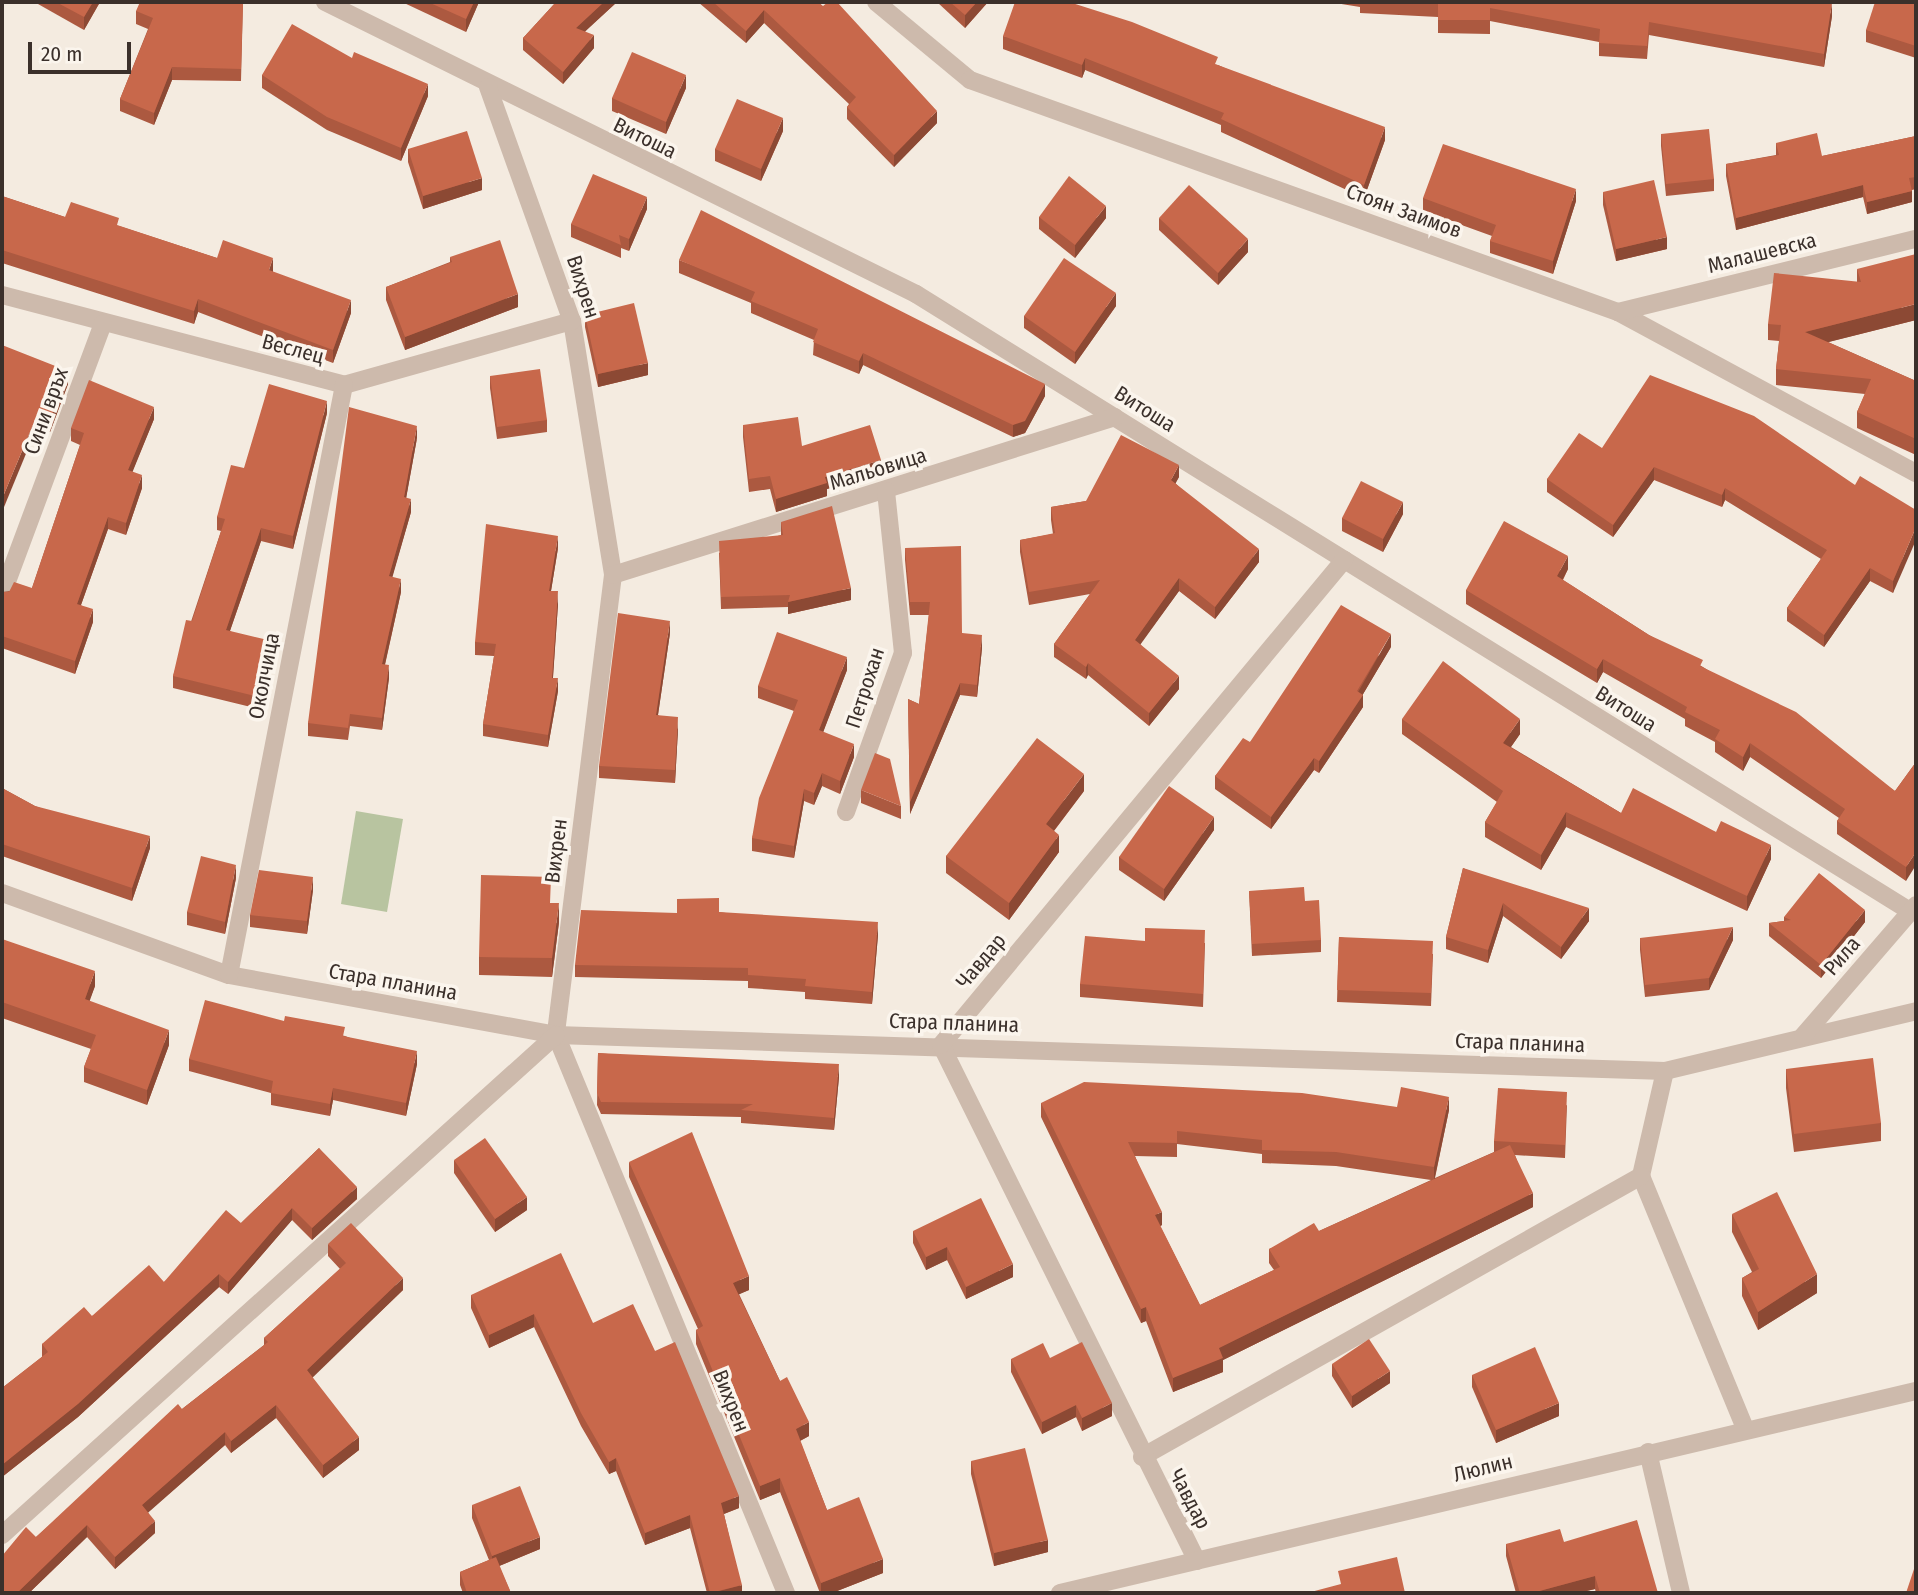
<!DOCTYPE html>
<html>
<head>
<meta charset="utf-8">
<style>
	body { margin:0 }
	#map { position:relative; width:1918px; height:1595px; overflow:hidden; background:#f4ebe0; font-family:"Fira Sans Condensed",sans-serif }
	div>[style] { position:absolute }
	.green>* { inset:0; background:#b8c4a0 }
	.street>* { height:18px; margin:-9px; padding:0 9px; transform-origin:9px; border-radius:9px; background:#cdbaac }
	.wall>* { inset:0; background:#ac5940 }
	.shaded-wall>* { inset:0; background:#8c4934 }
	.building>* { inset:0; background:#c8684b }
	span { translate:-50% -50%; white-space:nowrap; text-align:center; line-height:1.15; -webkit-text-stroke:7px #fbf5ed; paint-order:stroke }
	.street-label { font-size:21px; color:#3b302b }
	.frame { position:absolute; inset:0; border:4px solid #3b302b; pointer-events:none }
	.scale { position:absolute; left:28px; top:42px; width:103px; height:32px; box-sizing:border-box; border:4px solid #3b302b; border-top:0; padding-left:9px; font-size:21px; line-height:24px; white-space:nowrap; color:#3b302b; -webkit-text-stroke:5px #fbf5ed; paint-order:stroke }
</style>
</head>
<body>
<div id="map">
	<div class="green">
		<div style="clip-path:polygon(356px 811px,403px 819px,387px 912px,341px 904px)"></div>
	</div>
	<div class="street">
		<div style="left:325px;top:2px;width:659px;rotate:26.29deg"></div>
		<div style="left:916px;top:294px;width:1170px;rotate:31.83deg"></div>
		<div style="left:876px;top:2px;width:122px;rotate:39.7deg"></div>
		<div style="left:970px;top:80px;width:688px;rotate:19.7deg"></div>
		<div style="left:1618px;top:312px;width:339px;rotate:28.4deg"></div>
		<div style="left:488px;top:87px;width:249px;rotate:70.3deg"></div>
		<div style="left:572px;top:321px;width:257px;rotate:80.8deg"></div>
		<div style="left:613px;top:575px;width:464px;rotate:97.1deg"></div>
		<div style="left:556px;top:1035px;width:604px;rotate:67.6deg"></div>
		<div style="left:2px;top:295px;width:354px;rotate:14.7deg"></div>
		<div style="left:344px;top:385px;width:237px;rotate:-15.7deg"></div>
		<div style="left:1618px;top:312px;width:307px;rotate:-13.8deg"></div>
		<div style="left:613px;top:575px;width:526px;rotate:-17.47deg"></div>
		<div style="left:2px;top:595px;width:290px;rotate:-69.6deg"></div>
		<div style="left:846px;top:812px;width:169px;rotate:-70.3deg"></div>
		<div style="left:903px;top:653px;width:163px;rotate:-96deg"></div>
		<div style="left:2px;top:893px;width:241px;rotate:19.9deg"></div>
		<div style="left:229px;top:975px;width:332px;rotate:10.4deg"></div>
		<div style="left:556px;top:1035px;width:1110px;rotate:1.86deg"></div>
		<div style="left:1665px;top:1071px;width:258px;rotate:-13.4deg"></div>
		<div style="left:229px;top:975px;width:601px;rotate:-78.97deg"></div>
		<div style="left:1803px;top:1036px;width:173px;rotate:-49.2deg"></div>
		<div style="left:1665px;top:1071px;width:108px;rotate:102.9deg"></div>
		<div style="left:1641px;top:1176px;width:273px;rotate:67.6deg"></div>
		<div style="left:1648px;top:1452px;width:145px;rotate:76.8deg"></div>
		<div style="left:1142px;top:1457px;width:573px;rotate:-29.39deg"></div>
		<div style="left:2px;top:1535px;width:746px;rotate:-42.07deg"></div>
		<div style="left:1197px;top:1561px;width:576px;rotate:-116.39deg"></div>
		<div style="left:941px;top:1045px;width:631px;rotate:-50.28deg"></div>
		<div style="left:1060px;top:1593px;width:880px;rotate:-13.28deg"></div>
	</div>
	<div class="wall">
		<div style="clip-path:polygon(38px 2px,100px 2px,84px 30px,38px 4px)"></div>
		<div style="clip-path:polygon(243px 2px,241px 81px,172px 80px,154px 125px,120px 111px,120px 99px,148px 29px,136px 24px,136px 11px)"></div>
		<div style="clip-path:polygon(402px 2px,479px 2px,466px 32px)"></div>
		<div style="clip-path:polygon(556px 2px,617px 2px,585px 31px,594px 48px,563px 84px,523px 50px,523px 38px)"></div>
		<div style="clip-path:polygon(698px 2px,818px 2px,937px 123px,894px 167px,847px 119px,847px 107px,849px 104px,764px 23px,746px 43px)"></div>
		<div style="clip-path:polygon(937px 2px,988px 2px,965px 28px)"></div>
		<div style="clip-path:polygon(1329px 2px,1824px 2px,1832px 16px,1824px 67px,1649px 35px,1647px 59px,1599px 56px,1599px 42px,1490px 21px,1490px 34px,1438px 33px,1438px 17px,1360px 13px,1360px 7px)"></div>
		<div style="clip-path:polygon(1916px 2px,1916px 58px,1866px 42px,1866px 30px)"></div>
		<div style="clip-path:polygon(1003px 36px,1218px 65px,1385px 140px,1364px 198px,1221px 132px,1221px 125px,1085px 70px,1082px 78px,1003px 49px)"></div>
		<div style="clip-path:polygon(352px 58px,428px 96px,401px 161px,327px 130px,262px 88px,262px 75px)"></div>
		<div style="clip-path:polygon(686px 88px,666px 134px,612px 111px,612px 98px)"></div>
		<div style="clip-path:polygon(783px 131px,761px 181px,715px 161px,715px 149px)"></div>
		<div style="clip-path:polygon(1661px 134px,1714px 179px,1714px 191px,1666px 196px,1661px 146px)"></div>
		<div style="clip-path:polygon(1916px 136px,1916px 189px,1912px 190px,1912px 202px,1867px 214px,1863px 197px,1736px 230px,1726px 176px,1726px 164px,1776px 155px,1776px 143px,1822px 156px)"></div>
		<div style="clip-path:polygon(408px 149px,482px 190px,423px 209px,408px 162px)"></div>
		<div style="clip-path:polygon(1603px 192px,1667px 249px,1616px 261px,1603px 205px)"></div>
		<div style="clip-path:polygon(2px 196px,65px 217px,119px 226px,217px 258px,273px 271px,273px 272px,351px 313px,333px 363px,198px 312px,194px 324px,2px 263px)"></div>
		<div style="clip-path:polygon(1423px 198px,1576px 201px,1553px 274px,1490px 253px,1490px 241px,1492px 236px,1423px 211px)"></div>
		<div style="clip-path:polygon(647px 209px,629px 251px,621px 248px,621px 258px,571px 237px,571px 224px)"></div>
		<div style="clip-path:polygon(1039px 217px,1106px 218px,1075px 258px,1039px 229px)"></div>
		<div style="clip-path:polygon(1159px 218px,1248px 252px,1218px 285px,1159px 230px)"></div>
		<div style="clip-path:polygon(450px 257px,518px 307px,405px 350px,386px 300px,386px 287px,450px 262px)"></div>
		<div style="clip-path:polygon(679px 260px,1045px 396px,1025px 433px,1013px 437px,863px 365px,859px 374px,813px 355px,814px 340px,751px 313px,751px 303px,679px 273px)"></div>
		<div style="clip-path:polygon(1857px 269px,1916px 320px,1828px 342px,1916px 381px,1916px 455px,1857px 428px,1857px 412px,1865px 394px,1776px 385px,1776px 369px,1779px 341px,1768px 340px,1768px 324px,1857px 282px)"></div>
		<div style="clip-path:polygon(1116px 306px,1075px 364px,1024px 328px,1024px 316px)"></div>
		<div style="clip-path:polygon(585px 315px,648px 375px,598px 387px,585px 327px)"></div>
		<div style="clip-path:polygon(2px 345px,68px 384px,50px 432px,37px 427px)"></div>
		<div style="clip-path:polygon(490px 376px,547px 420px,547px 432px,497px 439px,490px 388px)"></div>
		<div style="clip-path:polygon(327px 413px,293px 549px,261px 541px,230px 631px,268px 653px,255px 708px,173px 688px,173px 676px,221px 531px,217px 530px,217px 517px,244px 468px)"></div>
		<div style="clip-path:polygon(154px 419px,132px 472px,142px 488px,126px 535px,108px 529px,81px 605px,93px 622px,75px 674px,2px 648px,2px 592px,32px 588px,80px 445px,71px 441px,71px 428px)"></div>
		<div style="clip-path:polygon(743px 425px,802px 446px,881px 472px,827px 489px,827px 496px,776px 512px,770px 489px,749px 492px,743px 437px)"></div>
		<div style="clip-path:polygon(417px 438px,406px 498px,411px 512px,392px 577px,401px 592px,385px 665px,389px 678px,382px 730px,350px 726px,348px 740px,308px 736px,308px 723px)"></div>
		<div style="clip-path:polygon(1602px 448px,1855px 485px,1916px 510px,1893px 593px,1870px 581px,1824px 647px,1787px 621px,1787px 608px,1821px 559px,1725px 500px,1722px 507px,1654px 480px,1613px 537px,1547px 492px,1547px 479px)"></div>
		<div style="clip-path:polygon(1179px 477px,1175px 483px,1259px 562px,1215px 619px,1179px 591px,1140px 644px,1179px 689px,1149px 726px,1088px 675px,1086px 679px,1054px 657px,1054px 644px,1090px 594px,1029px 605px,1020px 552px,1020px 540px,1053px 534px,1051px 520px,1051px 507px,1086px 501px)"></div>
		<div style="clip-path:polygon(1403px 514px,1383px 552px,1342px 531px,1342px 518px)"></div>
		<div style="clip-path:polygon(781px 522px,851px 600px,788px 614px,788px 607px,721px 609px,719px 553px,781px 535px)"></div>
		<div style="clip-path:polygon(558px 548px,551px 591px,558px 604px,553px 678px,558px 691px,548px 747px,483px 736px,483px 724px,494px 656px,475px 655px,475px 642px)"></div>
		<div style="clip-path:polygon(905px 548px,962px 633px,982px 648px,977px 697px,960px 695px,910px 814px,908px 699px,919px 704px,929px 615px,910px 615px,905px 560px)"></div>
		<div style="clip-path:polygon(1568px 569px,1563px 580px,1649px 635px,1703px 667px,1895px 791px,1916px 762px,1906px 881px,1837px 834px,1837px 821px,1839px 818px,1750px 757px,1743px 771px,1715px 752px,1715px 742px,1685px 726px,1685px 719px,1603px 672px,1597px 683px,1466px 604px,1466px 590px)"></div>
		<div style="clip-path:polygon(670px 633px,658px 715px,678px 729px,675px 783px,599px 778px,599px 766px)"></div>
		<div style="clip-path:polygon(1391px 647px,1363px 694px,1363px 707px,1319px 773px,1314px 770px,1271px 829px,1215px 789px,1215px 776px,1250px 742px)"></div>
		<div style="clip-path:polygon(847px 670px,823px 732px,854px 757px,840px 794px,822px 786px,814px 805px,804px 801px,794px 858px,752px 851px,752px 838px,794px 711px,758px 698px,758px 686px)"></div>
		<div style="clip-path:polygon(1402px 719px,1520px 734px,1511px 747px,1621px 813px,1716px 832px,1771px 859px,1747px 911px,1566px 827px,1541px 870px,1485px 837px,1485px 822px,1497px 802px,1402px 734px)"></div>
		<div style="clip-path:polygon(2px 788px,35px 806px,150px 848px,132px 901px,2px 856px)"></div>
		<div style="clip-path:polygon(861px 790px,901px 806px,901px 819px,861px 803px)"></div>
		<div style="clip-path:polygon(1084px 791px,1054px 831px,1059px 852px,1009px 920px,946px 873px,946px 856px)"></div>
		<div style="clip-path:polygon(1214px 830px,1164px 901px,1119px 870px,1119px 857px)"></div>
		<div style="clip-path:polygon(1463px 868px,1589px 921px,1561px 959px,1503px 916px,1488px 963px,1446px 949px,1446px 937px)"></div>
		<div style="clip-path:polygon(236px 878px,225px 934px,187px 925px,187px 912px)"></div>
		<div style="clip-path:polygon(313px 890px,307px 934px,250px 927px,250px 915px)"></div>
		<div style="clip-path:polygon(1249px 891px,1305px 901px,1321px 940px,1321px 952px,1252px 956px)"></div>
		<div style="clip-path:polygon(719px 912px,878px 935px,872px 1004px,805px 999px,805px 992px,748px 988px,748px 981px,575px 977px,575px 965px)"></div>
		<div style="clip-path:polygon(1784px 917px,1865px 922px,1821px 978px,1769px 936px,1769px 923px,1784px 921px)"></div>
		<div style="clip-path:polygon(559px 922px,552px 977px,479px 975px,479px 957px)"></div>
		<div style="clip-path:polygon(1339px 937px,1433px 954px,1431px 1006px,1337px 1002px)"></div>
		<div style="clip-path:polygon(1640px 938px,1733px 940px,1709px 990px,1645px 997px,1640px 950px)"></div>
		<div style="clip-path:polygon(2px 939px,95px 986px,89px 1001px,169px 1045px,147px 1105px,84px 1082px,84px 1067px,91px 1049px,2px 1018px)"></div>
		<div style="clip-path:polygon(1145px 941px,1205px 943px,1203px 1007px,1080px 997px,1080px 984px)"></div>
		<div style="clip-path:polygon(284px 1021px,345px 1036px,417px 1064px,406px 1116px,333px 1100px,330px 1116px,271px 1105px,271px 1093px,189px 1071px,189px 1059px)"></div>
		<div style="clip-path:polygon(598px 1053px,839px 1077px,834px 1130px,741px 1123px,741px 1117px,601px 1114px,597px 1105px)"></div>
		<div style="clip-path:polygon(1786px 1069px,1881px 1123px,1881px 1141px,1794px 1152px,1786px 1088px)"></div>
		<div style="clip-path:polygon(evenodd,1041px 1103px,1397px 1107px,1449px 1110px,1435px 1178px,1494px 1152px,1494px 1141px,1567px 1105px,1565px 1158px,1515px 1155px,1533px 1207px,1223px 1360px,1223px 1372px,1173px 1392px,1146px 1321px,1141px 1323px,1041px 1117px,1041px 1103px,1177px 1144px,1262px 1154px,1262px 1163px,1336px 1166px,1431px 1180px,1319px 1231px,1269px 1249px,1269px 1263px,1274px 1270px,1200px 1305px,1160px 1226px,1162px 1225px,1135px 1156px,1177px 1157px,1177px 1144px)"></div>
		<div style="clip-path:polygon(319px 1148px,357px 1199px,312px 1240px,292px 1220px,228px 1294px,219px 1287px,78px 1417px,2px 1477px,2px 1388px,42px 1357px,42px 1344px,92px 1316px,164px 1282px,241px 1223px)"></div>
		<div style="clip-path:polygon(454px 1160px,527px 1210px,495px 1232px,454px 1173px)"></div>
		<div style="clip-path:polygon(629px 1162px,749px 1290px,739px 1294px,780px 1381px,809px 1436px,800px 1441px,827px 1510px,883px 1573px,832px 1593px,820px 1593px,780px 1492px,760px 1500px,696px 1344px,696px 1330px,698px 1329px,629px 1177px)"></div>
		<div style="clip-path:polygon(1732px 1214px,1817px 1293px,1758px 1330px,1742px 1296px,1742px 1278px,1752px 1272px,1732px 1232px)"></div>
		<div style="clip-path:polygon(913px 1231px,1013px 1277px,966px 1299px,947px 1260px,926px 1270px,913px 1243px)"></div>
		<div style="clip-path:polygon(328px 1244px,403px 1290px,312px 1377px,359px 1450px,323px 1478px,276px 1418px,231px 1453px,225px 1445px,148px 1512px,155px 1533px,115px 1569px,87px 1537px,29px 1593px,2px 1593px,36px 1537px,182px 1409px,264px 1345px,264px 1338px,340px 1269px,328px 1256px)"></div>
		<div style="clip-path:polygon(471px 1295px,593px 1323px,655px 1351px,739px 1508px,724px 1514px,742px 1593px,707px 1593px,690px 1528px,645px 1545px,616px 1471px,609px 1474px,581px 1426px,534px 1327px,489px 1348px,471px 1308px)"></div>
		<div style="clip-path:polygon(1050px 1358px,1112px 1416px,1082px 1431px,1076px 1417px,1042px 1434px,1011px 1372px,1011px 1359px)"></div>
		<div style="clip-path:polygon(1332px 1364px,1390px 1383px,1352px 1408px,1332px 1376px)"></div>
		<div style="clip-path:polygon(1472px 1375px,1559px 1416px,1496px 1443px,1472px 1387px)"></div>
		<div style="clip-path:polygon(971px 1461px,1048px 1552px,994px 1566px,971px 1474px)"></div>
		<div style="clip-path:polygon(472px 1505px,540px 1549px,499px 1566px,511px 1593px,463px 1593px,460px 1585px,460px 1572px,489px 1560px,472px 1518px)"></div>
		<div style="clip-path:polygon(1564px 1542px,1658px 1593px,1596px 1593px,1595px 1589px,1578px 1593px,1516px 1593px,1506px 1556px,1506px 1544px)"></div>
	</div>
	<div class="shaded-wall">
		<div style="clip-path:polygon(93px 2px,100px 2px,84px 30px,84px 17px)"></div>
		<div style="clip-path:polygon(474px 2px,479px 2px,466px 32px,466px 19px)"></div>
		<div style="clip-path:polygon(604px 2px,617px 2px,576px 40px,576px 28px)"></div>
		<div style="clip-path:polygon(977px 2px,988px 2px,965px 28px,965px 15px)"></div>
		<div style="clip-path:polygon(1832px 3px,1832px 16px,1824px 67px,1824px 54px)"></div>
		<div style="clip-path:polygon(764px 10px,764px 23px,746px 43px,746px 31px)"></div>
		<div style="clip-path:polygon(594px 35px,594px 48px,563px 84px,563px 72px)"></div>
		<div style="clip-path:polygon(1085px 58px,1085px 70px,1082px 78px,1082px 65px)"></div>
		<div style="clip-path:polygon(172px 67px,172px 80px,154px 125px,154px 113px)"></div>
		<div style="clip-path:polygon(686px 75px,686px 88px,666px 134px,666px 122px)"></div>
		<div style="clip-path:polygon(428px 84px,428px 96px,401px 161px,401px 148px)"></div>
		<div style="clip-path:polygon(937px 111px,937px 123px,894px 167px,894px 155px)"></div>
		<div style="clip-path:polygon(783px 118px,783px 131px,761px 181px,761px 169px)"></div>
		<div style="clip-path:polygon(1385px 127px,1385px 140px,1364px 198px,1364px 185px)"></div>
		<div style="clip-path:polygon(482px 178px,482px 190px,423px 209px,423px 196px)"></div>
		<div style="clip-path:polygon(1863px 185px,1863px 197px,1736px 230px,1736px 218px)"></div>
		<div style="clip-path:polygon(1576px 189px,1576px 201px,1553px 274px,1553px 261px)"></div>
		<div style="clip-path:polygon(1912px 191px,1912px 202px,1867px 214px,1867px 202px)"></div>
		<div style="clip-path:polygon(647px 197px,647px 209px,629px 251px,629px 239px)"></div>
		<div style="clip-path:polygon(1106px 206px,1106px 218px,1075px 258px,1075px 245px)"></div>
		<div style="clip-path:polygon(1667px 237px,1667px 249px,1616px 261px,1616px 249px)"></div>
		<div style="clip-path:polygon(1248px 239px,1248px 252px,1218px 285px,1218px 273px)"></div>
		<div style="clip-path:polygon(273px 258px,273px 271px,269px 283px,269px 270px)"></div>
		<div style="clip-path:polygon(1116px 293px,1116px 306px,1075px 364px,1075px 352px)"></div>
		<div style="clip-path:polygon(518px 294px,518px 307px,405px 350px,405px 337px)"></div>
		<div style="clip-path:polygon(198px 299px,198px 312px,194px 324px,194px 311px)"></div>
		<div style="clip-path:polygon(351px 300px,351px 313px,333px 363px,333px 350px)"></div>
		<div style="clip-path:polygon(1916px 304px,1916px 320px,1805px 348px,1805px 332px)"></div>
		<div style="clip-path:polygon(863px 353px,863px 365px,859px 374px,859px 361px)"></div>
		<div style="clip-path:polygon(648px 363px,648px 375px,598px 387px,598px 374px)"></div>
		<div style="clip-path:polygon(68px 371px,68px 384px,50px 432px,50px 420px)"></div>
		<div style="clip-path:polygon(1045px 384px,1045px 396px,1025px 433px,1013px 437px,1013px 425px)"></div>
		<div style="clip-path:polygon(327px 401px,327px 413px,293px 549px,293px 536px)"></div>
		<div style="clip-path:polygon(154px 407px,154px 419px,128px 483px,128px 470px)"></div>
		<div style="clip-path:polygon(37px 415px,37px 427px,2px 512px,2px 499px)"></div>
		<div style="clip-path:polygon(417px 426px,417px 438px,404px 510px,404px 497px)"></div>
		<div style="clip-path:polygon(881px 460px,881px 472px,827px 489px,827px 496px,776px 512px,776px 499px,825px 477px)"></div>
		<div style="clip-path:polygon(1179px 465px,1179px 477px,1171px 492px,1171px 480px)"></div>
		<div style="clip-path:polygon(1654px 467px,1654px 480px,1613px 537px,1613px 525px)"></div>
		<div style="clip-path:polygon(142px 475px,142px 488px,126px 535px,126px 523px)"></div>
		<div style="clip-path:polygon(1725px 488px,1725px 500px,1722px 507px,1722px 495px)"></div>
		<div style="clip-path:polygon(411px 499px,411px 512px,389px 589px,389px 576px)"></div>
		<div style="clip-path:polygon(1403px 502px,1403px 514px,1383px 552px,1383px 539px)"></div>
		<div style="clip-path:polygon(108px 517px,108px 529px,77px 616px,77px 604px)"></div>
		<div style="clip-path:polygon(1916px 527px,1916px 540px,1893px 593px,1893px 581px)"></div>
		<div style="clip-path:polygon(261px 528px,261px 541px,226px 642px,226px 630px)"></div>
		<div style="clip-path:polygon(558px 536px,558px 548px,549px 603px,549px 591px)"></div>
		<div style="clip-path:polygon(1259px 549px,1259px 562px,1215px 619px,1215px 607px)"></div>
		<div style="clip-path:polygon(1568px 556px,1568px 569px,1557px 590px,1557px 576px)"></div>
		<div style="clip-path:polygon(1870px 568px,1870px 581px,1824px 647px,1824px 635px)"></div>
		<div style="clip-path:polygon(1179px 578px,1179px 591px,1135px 652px,1135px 640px)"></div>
		<div style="clip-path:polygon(401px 579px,401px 592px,382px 677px,382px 664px)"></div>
		<div style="clip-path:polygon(851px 588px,851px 600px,788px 614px,788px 602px)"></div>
		<div style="clip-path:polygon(558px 591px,558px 604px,552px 690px,552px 678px)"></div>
		<div style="clip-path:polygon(93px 609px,93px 622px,75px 674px,75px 661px)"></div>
		<div style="clip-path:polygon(670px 621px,670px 633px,656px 728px,656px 715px)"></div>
		<div style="clip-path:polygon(1391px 634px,1391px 647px,1359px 701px,1363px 695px,1363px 707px,1319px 773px,1319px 761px)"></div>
		<div style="clip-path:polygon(982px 635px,982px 648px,977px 697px,977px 685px)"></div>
		<div style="clip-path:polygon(268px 640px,268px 653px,255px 708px,255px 696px)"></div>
		<div style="clip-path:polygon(847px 657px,847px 670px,819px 743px,819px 730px)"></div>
		<div style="clip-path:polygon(1603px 659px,1603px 672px,1597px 683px,1597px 669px)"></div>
		<div style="clip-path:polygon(1088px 663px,1088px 675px,1086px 679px,1086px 667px)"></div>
		<div style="clip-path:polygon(389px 665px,389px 678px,382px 730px,382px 718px)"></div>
		<div style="clip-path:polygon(1179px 676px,1179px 689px,1149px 726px,1149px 713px)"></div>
		<div style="clip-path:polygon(558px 678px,558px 691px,548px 747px,548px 735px)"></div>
		<div style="clip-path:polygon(960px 683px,960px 695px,910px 814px,910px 802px)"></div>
		<div style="clip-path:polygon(678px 717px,678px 729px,675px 783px,675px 770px)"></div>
		<div style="clip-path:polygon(1520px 719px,1520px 734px,1503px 758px,1503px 743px)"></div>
		<div style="clip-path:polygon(1750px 743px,1750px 757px,1743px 771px,1743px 757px)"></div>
		<div style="clip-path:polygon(854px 744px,854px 757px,840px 794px,840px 781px)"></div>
		<div style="clip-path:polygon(1314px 758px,1314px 770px,1271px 829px,1271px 817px)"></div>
		<div style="clip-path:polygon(822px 773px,822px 786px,814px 805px,814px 793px)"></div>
		<div style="clip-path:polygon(1084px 774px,1084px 791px,1046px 841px,1046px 824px)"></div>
		<div style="clip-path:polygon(804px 789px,804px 801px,794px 858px,794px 846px)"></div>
		<div style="clip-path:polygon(1566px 812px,1566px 827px,1541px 870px,1541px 855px)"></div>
		<div style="clip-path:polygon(1214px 817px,1214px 830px,1164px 901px,1164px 889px)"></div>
		<div style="clip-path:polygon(1059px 835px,1059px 852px,1009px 920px,1009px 903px)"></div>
		<div style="clip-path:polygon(150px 836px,150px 848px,132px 901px,132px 888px)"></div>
		<div style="clip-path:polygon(1771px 845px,1771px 859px,1747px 911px,1747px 896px)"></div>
		<div style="clip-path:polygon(1916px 852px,1916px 865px,1906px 881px,1906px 867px)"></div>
		<div style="clip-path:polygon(236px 865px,236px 878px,225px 934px,225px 922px)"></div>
		<div style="clip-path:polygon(313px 877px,313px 890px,307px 934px,307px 921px)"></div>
		<div style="clip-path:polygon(559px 903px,559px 922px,552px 977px,552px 958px)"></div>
		<div style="clip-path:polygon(1503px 903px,1503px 916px,1488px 963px,1488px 950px)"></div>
		<div style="clip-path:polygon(1589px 908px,1589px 921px,1561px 959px,1561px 947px)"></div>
		<div style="clip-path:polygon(1865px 910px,1865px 922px,1821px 978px,1821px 965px)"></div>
		<div style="clip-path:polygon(878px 922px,878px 935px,872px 1004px,872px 992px)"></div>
		<div style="clip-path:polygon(1733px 927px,1733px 940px,1709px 990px,1709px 978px)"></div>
		<div style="clip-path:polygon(95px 971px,95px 986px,85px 1014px,85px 999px)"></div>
		<div style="clip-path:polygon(169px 1030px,169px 1045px,147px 1105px,147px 1090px)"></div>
		<div style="clip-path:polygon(417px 1051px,417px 1064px,406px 1116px,406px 1103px)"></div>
		<div style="clip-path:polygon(839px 1064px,839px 1077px,834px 1130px,834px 1118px)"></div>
		<div style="clip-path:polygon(333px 1088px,333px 1100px,330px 1116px,330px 1104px)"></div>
		<div style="clip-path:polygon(1449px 1097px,1449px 1110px,1434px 1181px,1434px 1167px)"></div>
		<div style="clip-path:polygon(357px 1187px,357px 1199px,312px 1240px,312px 1228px)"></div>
		<div style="clip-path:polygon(1533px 1193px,1533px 1207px,1223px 1360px,1223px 1372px,1173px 1392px,1173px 1378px,1219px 1348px)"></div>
		<div style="clip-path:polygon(527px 1197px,527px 1210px,495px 1232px,495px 1219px)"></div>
		<div style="clip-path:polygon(292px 1208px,292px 1220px,228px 1294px,228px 1282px)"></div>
		<div style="clip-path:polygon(1162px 1212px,1162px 1225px,1155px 1229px,1155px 1215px)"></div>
		<div style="clip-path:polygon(947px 1247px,947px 1260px,926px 1270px,926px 1257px)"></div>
		<div style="clip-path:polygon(1013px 1264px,1013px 1277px,966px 1299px,966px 1287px)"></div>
		<div style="clip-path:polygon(219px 1274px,219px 1287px,78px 1417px,2px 1477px,2px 1465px)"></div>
		<div style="clip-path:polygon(1817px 1274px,1817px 1293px,1758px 1330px,1758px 1312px)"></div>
		<div style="clip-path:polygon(749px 1276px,749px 1290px,733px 1297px,733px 1283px)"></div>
		<div style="clip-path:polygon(403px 1278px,403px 1290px,307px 1383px,307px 1370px)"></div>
		<div style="clip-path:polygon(1146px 1307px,1146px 1321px,1141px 1323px,1141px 1309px)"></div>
		<div style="clip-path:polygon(534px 1314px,534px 1327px,489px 1348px,489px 1335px)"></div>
		<div style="clip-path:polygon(1390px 1371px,1390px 1383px,1352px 1408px,1352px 1396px)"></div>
		<div style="clip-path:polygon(1112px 1403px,1112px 1416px,1082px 1431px,1082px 1418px)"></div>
		<div style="clip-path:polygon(1559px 1403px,1559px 1416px,1496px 1443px,1496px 1430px)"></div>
		<div style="clip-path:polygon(276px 1405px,276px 1418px,231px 1453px,231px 1441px)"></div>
		<div style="clip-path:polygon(1076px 1405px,1076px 1417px,1042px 1434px,1042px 1422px)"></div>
		<div style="clip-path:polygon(809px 1422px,809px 1436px,796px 1443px,796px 1429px)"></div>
		<div style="clip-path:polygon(225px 1432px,225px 1445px,142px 1518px,142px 1505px)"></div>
		<div style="clip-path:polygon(359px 1437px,359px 1450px,323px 1478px,323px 1465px)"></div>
		<div style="clip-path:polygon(616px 1458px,616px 1471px,609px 1474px,609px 1462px)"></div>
		<div style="clip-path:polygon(780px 1478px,780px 1492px,760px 1500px,760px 1486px)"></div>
		<div style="clip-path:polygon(739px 1496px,739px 1508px,721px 1515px,721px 1503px)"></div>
		<div style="clip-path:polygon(690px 1515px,690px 1528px,645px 1545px,645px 1533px)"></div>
		<div style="clip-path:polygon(155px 1521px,155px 1533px,115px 1569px,115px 1557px)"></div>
		<div style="clip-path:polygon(87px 1525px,87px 1537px,29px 1593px,17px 1593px)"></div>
		<div style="clip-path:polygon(540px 1537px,540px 1549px,492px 1569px,492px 1556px)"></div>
		<div style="clip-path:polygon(1048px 1540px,1048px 1552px,994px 1566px,994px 1553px)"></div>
		<div style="clip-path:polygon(883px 1559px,883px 1573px,832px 1593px,821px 1593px,821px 1583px)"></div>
		<div style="clip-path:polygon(1595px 1576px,1595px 1589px,1578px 1593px,1532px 1593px)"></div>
		<div style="clip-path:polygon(742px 1585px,742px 1593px,712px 1593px)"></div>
	</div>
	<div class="building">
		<div style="clip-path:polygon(56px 2px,93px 2px,84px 17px)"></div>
		<div style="clip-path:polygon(140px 2px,243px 2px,241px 69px,172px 67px,154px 113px,120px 99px,153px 18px,136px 11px)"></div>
		<div style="clip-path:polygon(428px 2px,474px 2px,466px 19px)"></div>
		<div style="clip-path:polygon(556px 2px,604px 2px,576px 28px,594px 35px,563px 72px,523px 38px)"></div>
		<div style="clip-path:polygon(713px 2px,818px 2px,823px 6px,828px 2px,837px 2px,937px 111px,894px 155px,847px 107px,856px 97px,764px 10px,746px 31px)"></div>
		<div style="clip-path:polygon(950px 2px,977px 2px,965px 15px)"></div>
		<div style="clip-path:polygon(1015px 2px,1069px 2px,1132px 22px,1218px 57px,1215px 64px,1385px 127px,1364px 185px,1221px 119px,1224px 113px,1085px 58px,1082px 65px,1003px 36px)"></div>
		<div style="clip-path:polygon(1404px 2px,1824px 2px,1832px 3px,1824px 54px,1649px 22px,1647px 46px,1599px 43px,1600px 29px,1490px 8px,1490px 20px,1438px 20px,1438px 4px)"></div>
		<div style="clip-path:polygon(1875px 2px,1916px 2px,1916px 46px,1866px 30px)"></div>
		<div style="clip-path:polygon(292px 24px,352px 58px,354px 52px,428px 84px,401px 148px,327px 117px,262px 75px)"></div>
		<div style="clip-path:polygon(632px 52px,686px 75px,666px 122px,612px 98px)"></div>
		<div style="clip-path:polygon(737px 99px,783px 118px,761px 169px,715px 149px)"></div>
		<div style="clip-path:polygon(1709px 129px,1714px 179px,1666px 184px,1661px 134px)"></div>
		<div style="clip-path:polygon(467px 131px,482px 178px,423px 196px,408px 149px)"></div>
		<div style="clip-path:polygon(1817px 133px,1822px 156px,1916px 136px,1916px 177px,1909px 178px,1912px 191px,1867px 202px,1863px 185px,1736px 218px,1726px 164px,1779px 155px,1776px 143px)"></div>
		<div style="clip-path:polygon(1443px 144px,1576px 189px,1553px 261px,1490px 241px,1496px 225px,1423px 198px)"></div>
		<div style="clip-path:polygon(593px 174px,647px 197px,629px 239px,619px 235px,621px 245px,571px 224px)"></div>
		<div style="clip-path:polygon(1069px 176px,1106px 206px,1075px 245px,1039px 217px)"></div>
		<div style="clip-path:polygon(1654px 180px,1667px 237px,1616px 249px,1603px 192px)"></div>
		<div style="clip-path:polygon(1189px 185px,1248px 239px,1218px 273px,1159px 218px)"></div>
		<div style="clip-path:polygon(2px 196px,65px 217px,71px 202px,119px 218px,117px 225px,217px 258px,223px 240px,273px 258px,269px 270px,351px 300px,333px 350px,198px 299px,194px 311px,2px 250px)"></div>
		<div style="clip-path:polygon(701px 210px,1045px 384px,1025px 421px,1013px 425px,863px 353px,859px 361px,813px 342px,818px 329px,751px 301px,755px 292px,679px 260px)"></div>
		<div style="clip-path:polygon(500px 240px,518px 294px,405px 337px,386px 287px,452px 262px,450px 257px)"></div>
		<div style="clip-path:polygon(1916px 254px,1916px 304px,1805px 332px,1916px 381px,1916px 439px,1857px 412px,1871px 379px,1776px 369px,1781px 325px,1768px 324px,1774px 273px,1861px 282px,1857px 269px)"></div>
		<div style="clip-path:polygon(1064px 258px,1116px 293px,1075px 352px,1024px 316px)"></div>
		<div style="clip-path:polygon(634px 303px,648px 363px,598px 374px,585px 315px)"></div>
		<div style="clip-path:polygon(2px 345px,68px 371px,50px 420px,37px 415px,2px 499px)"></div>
		<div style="clip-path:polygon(540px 369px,547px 420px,497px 427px,490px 376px)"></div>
		<div style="clip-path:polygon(1650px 375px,1754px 416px,1855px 485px,1860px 476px,1916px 510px,1916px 527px,1893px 581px,1870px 568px,1824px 635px,1787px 608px,1827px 550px,1725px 488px,1722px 495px,1654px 467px,1613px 525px,1547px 479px,1579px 433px,1602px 448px)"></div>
		<div style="clip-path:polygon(89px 380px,154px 407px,128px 470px,142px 475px,126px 523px,108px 517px,77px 604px,93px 609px,75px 661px,2px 636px,2px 592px,9px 592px,14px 582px,32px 588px,84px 433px,71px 428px)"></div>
		<div style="clip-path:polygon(269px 384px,327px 401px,293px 536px,261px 528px,226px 630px,268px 640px,255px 696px,173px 676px,186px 620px,192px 621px,225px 519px,217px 517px,231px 465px,244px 468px)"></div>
		<div style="clip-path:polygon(349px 407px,417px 426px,404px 497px,411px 499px,389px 576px,401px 579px,382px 664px,389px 665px,382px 718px,350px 714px,348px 728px,308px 723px)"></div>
		<div style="clip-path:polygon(798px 417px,802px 446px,870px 425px,881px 460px,825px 477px,827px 483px,776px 499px,770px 476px,749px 479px,743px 425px)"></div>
		<div style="clip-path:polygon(1121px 435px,1179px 465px,1171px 480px,1259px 549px,1215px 607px,1179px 578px,1135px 640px,1179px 676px,1149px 713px,1088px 663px,1086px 667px,1054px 644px,1100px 580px,1029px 592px,1020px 540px,1055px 533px,1051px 507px,1086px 501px)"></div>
		<div style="clip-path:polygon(1361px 481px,1403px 502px,1383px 539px,1342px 518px)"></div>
		<div style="clip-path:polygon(832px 506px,851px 588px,788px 602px,790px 595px,721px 597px,719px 541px,783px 535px,781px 522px)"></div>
		<div style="clip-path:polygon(1504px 521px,1568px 556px,1557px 576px,1649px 635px,1703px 660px,1700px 666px,1796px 712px,1895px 791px,1916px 762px,1916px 852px,1906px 867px,1837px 821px,1845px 809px,1750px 743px,1743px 757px,1715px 739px,1720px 730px,1685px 712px,1687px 707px,1603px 659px,1597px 669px,1466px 590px)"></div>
		<div style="clip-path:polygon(486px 524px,558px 536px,549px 591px,558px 591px,552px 678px,558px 678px,548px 735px,483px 724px,496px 644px,475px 642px)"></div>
		<div style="clip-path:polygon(961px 546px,962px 633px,982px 635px,977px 685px,960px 683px,910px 802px,908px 699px,919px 704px,930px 602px,910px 602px,905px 548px)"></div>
		<div style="clip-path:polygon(1341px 605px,1391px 634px,1357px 691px,1363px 695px,1319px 761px,1314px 758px,1271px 817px,1215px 776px,1243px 738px,1250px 742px)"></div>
		<div style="clip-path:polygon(618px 613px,670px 621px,656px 715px,678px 717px,675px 770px,599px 766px)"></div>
		<div style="clip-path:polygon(777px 632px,847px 657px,819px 730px,854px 744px,840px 781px,822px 773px,814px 793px,804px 789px,794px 846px,752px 838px,759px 798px,798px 700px,758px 686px)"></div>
		<div style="clip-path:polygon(1443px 661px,1520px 719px,1503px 743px,1621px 813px,1633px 788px,1716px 832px,1721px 821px,1771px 845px,1747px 896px,1566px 812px,1541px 855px,1485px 822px,1503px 791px,1402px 719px)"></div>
		<div style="clip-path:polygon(1037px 738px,1084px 774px,1046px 824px,1059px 835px,1009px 903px,946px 856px)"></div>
		<div style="clip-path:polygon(875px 753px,890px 759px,901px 806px,861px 790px)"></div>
		<div style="clip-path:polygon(1169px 786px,1214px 817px,1164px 889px,1119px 857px)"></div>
		<div style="clip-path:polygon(2px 788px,35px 806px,150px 836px,132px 888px,2px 844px)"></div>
		<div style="clip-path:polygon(201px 856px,236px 865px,225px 922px,187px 912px)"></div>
		<div style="clip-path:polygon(1463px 868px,1589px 908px,1561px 947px,1503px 903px,1488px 950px,1446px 937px)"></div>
		<div style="clip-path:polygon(259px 870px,313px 877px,307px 921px,250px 915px)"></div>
		<div style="clip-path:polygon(1819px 873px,1865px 910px,1821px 965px,1769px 923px,1791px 920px,1784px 917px)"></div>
		<div style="clip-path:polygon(481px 875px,551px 877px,550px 903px,559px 903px,552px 958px,479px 957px)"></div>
		<div style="clip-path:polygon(1304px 887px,1305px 901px,1319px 900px,1321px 940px,1252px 944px,1249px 891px)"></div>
		<div style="clip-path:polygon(719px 898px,719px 912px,878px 922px,872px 992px,805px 986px,806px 979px,748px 975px,748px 968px,575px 965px,581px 910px,677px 913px,677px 899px)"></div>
		<div style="clip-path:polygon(1733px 927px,1709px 978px,1645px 985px,1640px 938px)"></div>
		<div style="clip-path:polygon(1145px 928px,1205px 930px,1203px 994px,1080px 984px,1085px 936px,1145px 941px)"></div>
		<div style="clip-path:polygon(1339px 937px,1433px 941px,1431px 993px,1337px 990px)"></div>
		<div style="clip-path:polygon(2px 939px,95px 971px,85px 999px,169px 1030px,147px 1090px,84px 1067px,96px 1035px,2px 1002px)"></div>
		<div style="clip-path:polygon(205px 1000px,284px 1021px,285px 1016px,345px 1027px,343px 1036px,417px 1051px,406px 1103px,333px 1088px,330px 1104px,271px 1093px,273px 1081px,189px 1059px)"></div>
		<div style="clip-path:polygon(598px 1053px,839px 1064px,834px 1118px,741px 1110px,753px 1104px,601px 1102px,597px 1093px)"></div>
		<div style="clip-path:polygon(1873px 1058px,1881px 1123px,1794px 1134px,1786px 1069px)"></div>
		<div style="clip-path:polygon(1084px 1082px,1302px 1093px,1397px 1107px,1401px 1087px,1449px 1097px,1434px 1167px,1336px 1152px,1262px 1150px,1262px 1140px,1177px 1131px,1177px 1143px,1128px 1142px,1162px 1212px,1155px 1215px,1200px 1305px,1280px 1267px,1269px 1249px,1314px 1223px,1319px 1231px,1510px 1145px,1533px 1193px,1219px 1348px,1223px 1358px,1173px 1378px,1146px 1307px,1141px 1309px,1041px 1103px)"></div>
		<div style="clip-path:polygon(1498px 1088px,1567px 1092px,1565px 1145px,1494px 1141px)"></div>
		<div style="clip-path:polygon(692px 1132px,749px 1276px,733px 1283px,780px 1381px,787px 1377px,809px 1422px,796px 1429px,827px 1510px,859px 1497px,883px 1559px,821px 1583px,780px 1478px,760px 1486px,696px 1330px,703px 1326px,629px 1162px)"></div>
		<div style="clip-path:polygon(485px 1138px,527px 1197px,495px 1219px,454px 1160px)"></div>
		<div style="clip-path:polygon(319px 1148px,357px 1187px,312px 1228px,292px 1208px,228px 1282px,219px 1274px,78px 1404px,2px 1465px,2px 1388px,48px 1352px,42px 1344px,84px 1307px,92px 1316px,149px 1265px,164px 1282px,226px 1210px,241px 1223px)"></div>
		<div style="clip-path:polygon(1777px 1192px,1817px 1274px,1758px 1312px,1742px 1278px,1759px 1269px,1732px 1214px)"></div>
		<div style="clip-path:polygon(981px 1198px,1013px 1264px,966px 1287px,947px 1247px,926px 1257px,913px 1231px)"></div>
		<div style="clip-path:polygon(351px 1223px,403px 1278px,307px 1370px,359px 1437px,323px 1465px,276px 1405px,231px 1441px,225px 1432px,142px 1505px,155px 1521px,115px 1557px,87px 1525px,17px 1593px,2px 1593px,2px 1556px,26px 1527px,36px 1537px,178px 1404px,182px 1409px,268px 1342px,264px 1338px,346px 1263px,328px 1244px)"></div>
		<div style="clip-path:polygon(561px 1253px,593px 1323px,633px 1304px,655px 1351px,675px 1342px,739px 1496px,721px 1503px,742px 1585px,710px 1593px,690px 1515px,645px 1533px,616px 1458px,609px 1462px,581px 1413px,534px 1314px,489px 1335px,471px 1295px)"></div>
		<div style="clip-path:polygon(1369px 1339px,1390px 1371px,1352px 1396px,1332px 1364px)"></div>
		<div style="clip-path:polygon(1082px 1342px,1112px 1403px,1082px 1418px,1076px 1405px,1042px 1422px,1011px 1359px,1043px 1343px,1050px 1358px)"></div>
		<div style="clip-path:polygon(1535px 1347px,1559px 1403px,1496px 1430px,1472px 1375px)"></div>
		<div style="clip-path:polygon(1025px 1448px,1048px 1540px,994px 1553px,971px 1461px)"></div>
		<div style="clip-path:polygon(520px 1486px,540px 1537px,492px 1556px,472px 1505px)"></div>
		<div style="clip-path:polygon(1637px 1520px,1658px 1593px,1600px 1593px,1595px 1576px,1532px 1593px,1520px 1593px,1506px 1544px,1560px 1529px,1564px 1542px)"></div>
		<div style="clip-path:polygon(496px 1557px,511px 1593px,467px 1593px,460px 1572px)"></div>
		<div style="clip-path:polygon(1397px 1557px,1405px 1593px,1307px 1593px,1341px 1584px,1338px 1571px)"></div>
		<div style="clip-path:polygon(1916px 1563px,1916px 1593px,1906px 1593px)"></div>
	</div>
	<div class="street-label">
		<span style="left:645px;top:138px;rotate:26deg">Витоша</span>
		<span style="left:1404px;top:211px;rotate:20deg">Стоян Заимов</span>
		<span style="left:1762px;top:253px;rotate:-14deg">Малашевска</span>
		<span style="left:583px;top:287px;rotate:72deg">Вихрен</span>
		<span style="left:293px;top:349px;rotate:15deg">Веслец</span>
		<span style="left:1145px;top:409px;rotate:32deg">Витоша</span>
		<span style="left:46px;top:411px;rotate:-70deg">Сини връх</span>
		<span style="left:878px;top:469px;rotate:-17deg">Мальовица</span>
		<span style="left:264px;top:676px;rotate:-79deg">Околчица</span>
		<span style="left:865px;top:688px;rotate:-72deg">Петрохан</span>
		<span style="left:1626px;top:709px;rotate:32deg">Витоша</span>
		<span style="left:556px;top:851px;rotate:-83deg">Вихрен</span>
		<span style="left:1842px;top:956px;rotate:-49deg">Рила</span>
		<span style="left:981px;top:961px;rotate:-50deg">Чавдар</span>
		<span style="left:393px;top:982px;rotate:10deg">Стара планина</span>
		<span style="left:954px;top:1023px;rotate:2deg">Стара планина</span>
		<span style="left:1520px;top:1043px;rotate:2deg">Стара планина</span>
		<span style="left:731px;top:1401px;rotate:68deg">Вихрен</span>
		<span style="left:1483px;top:1468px;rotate:-14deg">Люлин</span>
		<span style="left:1190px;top:1499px;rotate:62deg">Чавдар</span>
	</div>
	<div class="frame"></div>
	<div class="scale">20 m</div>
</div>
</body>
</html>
